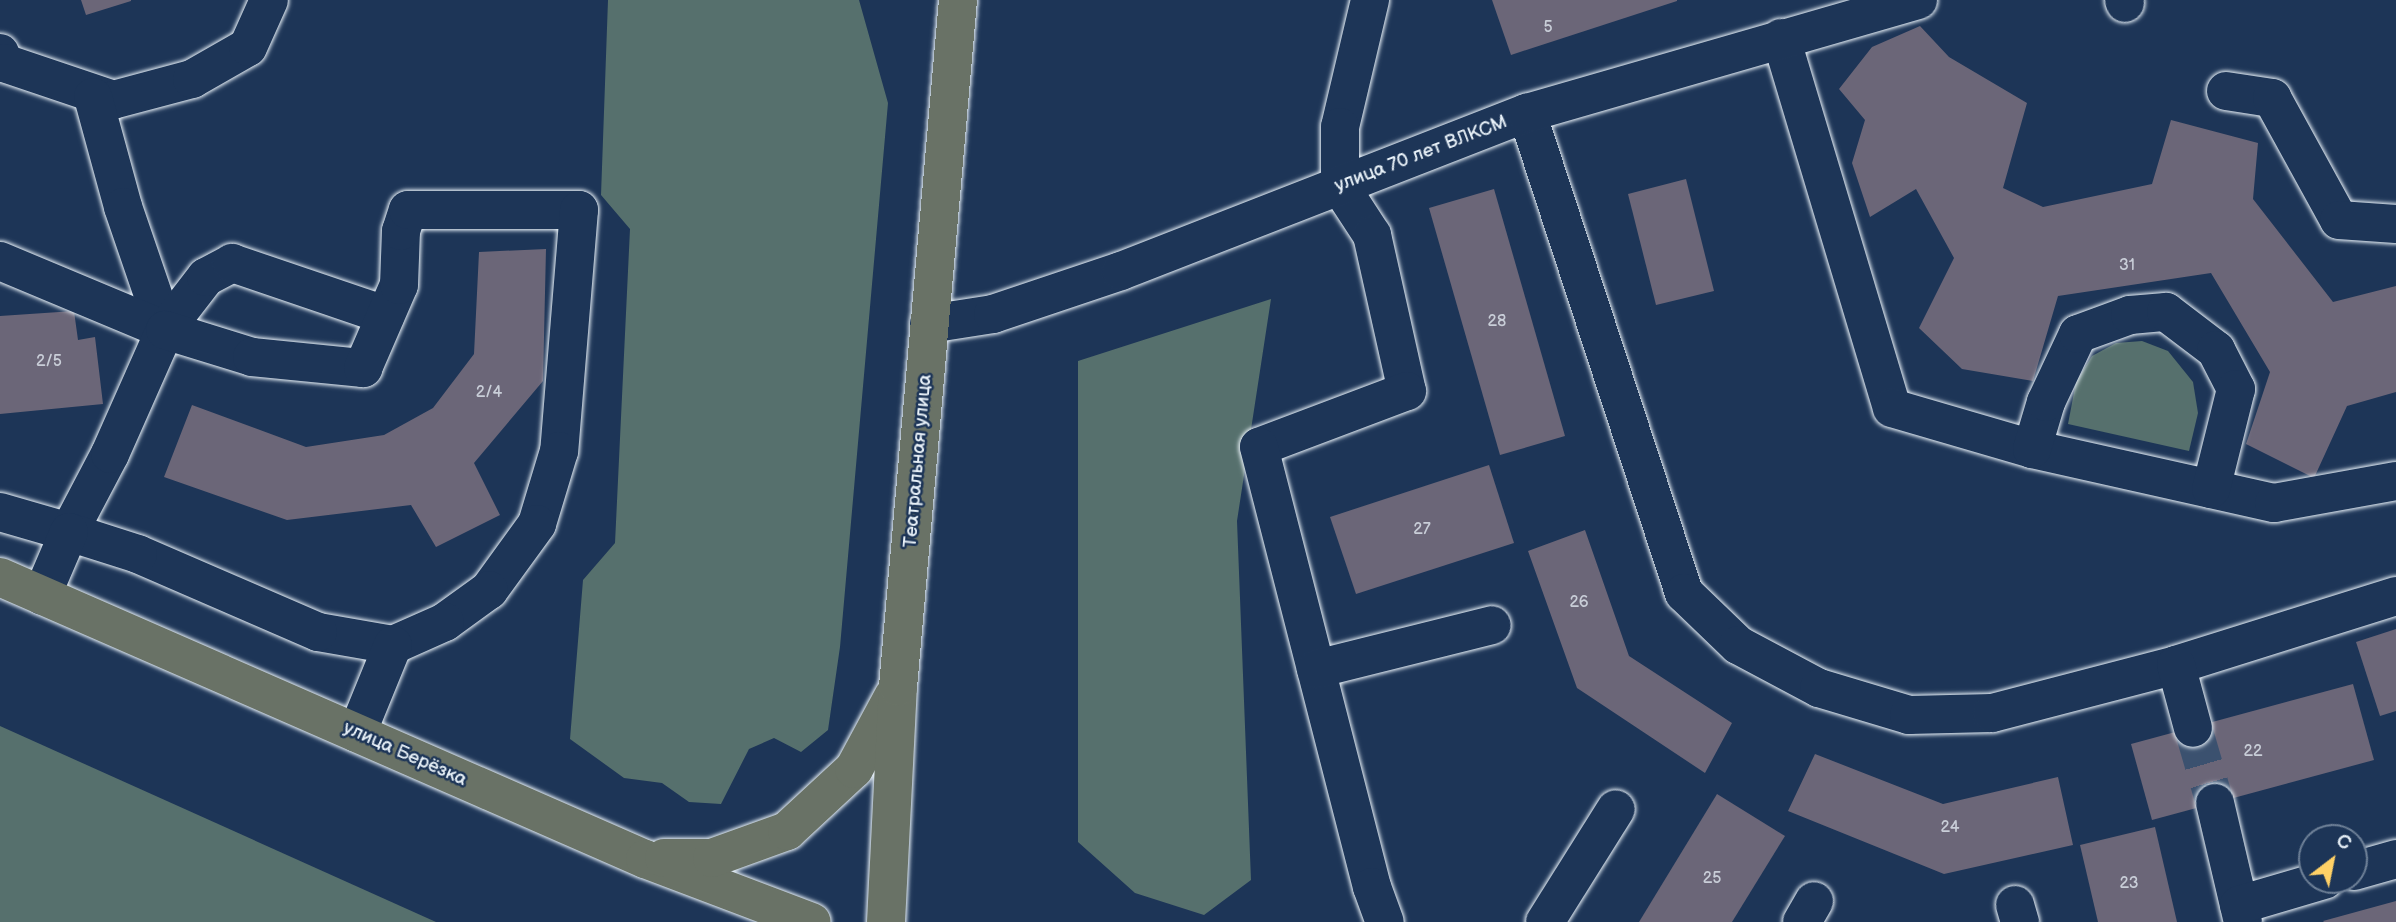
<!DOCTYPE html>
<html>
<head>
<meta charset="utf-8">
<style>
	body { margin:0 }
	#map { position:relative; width:2396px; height:922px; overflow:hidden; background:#1d3557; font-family:"Balsamiq Sans",sans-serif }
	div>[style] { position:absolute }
	.green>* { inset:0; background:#56706d }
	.building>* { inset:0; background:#6b6678 }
	.minor-tunnel>* { height:38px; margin-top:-19px; transform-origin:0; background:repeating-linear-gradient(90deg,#3b516f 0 38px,transparent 0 57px) }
	.roads { filter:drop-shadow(0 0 2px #e8f1f8) drop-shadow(0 0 2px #e8f1f8) }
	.minor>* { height:38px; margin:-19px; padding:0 19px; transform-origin:19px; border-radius:19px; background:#1d3557 }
	.major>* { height:38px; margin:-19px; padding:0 19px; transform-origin:19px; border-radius:19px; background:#697266 }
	span { translate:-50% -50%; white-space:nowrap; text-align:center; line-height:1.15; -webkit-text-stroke:5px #1d3557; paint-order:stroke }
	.number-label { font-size:16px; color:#c9ced8 }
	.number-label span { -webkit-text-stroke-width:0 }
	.street-label { font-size:19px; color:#e8f1f8 }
	.north { position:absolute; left:2298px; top:824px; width:70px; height:70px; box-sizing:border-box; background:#1d3557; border:2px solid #6e8097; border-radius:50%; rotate:32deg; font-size:19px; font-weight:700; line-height:28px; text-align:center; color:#e8f1f8 }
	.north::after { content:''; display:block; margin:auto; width:24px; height:32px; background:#ffd166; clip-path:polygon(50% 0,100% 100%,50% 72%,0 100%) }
</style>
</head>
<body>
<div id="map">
	<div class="green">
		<div style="clip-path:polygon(608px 0,859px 0,888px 103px,840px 647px,828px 730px,801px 752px,774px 738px,749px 749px,721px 804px,689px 802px,662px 783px,624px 778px,570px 739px,583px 580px,615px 543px,630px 229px,601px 195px)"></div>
		<div style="clip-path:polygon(1271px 299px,1237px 521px,1251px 880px,1204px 915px,1135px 893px,1078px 842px,1078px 361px)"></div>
		<div style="clip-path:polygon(2142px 341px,2168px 351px,2193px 382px,2198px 413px,2189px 451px,2068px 424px,2076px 382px,2092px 356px,2116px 343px)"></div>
		<div style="clip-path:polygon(0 726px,436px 922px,0 922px)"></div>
	</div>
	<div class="building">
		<div style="clip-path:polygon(81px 0,131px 0,131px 1px,86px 15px)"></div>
		<div style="clip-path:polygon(1492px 0,1677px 0,1677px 1px,1511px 55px)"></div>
		<div style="clip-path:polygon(1920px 26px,1949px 57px,2027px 103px,2003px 188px,2043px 207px,2152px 184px,2171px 120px,2258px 143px,2253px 199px,2333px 302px,2396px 286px,2396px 392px,2347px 406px,2314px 478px,2246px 444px,2270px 372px,2211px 273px,2058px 296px,2033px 381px,1962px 369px,1919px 328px,1954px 258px,1916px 189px,1870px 217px,1852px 163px,1865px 120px,1839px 89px,1872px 47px)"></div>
		<div style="clip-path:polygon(1686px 179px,1714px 291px,1656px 305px,1628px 194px)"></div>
		<div style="clip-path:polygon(1494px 189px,1565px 436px,1500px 455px,1429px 208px)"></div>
		<div style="clip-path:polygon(546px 249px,543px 381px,474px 463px,500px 515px,436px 547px,411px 505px,287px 520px,164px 477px,192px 405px,306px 447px,384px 435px,433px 408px,474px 354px,479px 252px)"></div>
		<div style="clip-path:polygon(74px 311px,78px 340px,95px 337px,103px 404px,0 414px,0 316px)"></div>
		<div style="clip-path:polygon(1489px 465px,1514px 543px,1356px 594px,1330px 517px)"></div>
		<div style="clip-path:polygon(1585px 530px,1629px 656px,1732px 723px,1705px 773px,1577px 688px,1528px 551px)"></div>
		<div style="clip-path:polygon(2396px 629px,2396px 711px,2380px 716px,2356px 642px)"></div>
		<div style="clip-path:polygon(2353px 684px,2374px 760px,2152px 820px,2131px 744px)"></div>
		<div style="clip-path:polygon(1815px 754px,1943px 804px,2058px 777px,2073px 845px,1944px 874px,1788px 811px)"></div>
		<div style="clip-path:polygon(1717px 794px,1785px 836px,1732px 922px,1639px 922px)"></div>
		<div style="clip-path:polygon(2155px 827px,2177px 922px,2098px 922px,2080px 845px)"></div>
		<div style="clip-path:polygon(2396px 901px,2396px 922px,2324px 922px,2323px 921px)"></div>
	</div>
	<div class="minor-tunnel">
		<div style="left:2193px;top:728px;width:78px;rotate:73.7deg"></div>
	</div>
	<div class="roads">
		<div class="minor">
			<div style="left:1370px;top:0;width:130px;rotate:103.3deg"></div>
			<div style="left:1340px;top:127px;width:59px;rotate:90deg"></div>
			<div style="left:1340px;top:186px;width:59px;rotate:56.9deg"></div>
			<div style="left:1372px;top:235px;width:160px;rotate:77.4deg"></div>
			<div style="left:1407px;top:391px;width:158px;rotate:159.3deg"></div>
			<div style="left:1259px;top:447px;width:454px;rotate:75.6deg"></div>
			<div style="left:1372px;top:887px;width:37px;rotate:70deg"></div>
			<div style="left:2124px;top:0;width:3px;rotate:72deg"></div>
			<div style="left:1781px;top:38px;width:386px;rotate:73.3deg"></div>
			<div style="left:1892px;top:408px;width:146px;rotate:16.3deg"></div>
			<div style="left:2032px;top:449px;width:248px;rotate:12.6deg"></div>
			<div style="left:2274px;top:503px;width:124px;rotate:-10.2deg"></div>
			<div style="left:0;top:53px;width:11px;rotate:68deg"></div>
			<div style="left:4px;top:63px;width:115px;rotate:18.7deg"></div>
			<div style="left:113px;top:100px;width:82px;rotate:-14.9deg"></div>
			<div style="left:192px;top:79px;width:64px;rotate:-29.7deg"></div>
			<div style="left:248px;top:47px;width:51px;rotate:-65.9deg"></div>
			<div style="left:2226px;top:91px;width:47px;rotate:8.7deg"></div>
			<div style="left:2272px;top:98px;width:139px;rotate:61.2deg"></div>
			<div style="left:2339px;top:220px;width:57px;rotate:4deg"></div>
			<div style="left:93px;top:97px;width:114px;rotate:74.7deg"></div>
			<div style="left:123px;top:207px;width:130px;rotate:71.1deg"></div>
			<div style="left:1527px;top:113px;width:505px;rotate:71.89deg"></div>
			<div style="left:1684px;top:593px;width:75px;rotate:43.9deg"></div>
			<div style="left:1738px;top:645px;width:92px;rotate:28deg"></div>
			<div style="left:1819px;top:688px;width:94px;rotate:16.7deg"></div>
			<div style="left:1909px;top:715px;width:83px;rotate:-1.4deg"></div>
			<div style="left:1992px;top:713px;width:190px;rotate:-14.6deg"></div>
			<div style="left:2176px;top:665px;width:231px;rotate:-17.4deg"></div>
			<div style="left:0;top:261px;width:179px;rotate:22.7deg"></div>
			<div style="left:929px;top:324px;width:65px;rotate:-8.9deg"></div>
			<div style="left:993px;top:314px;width:135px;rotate:-18.6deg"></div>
			<div style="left:1121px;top:271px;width:436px;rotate:-21.3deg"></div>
			<div style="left:1527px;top:113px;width:407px;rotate:-16.1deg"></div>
			<div style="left:165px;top:330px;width:67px;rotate:-52.3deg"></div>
			<div style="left:206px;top:277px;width:30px;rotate:-28deg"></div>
			<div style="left:232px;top:263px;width:162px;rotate:18.8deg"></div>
			<div style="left:2032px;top:449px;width:49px;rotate:-73.4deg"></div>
			<div style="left:2046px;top:402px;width:75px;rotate:-64.8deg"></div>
			<div style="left:2078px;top:334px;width:55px;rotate:-20.1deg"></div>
			<div style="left:2130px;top:315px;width:36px;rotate:-5deg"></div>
			<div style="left:2166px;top:312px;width:63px;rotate:37.2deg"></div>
			<div style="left:2216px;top:350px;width:44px;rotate:62.9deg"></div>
			<div style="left:2236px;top:389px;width:103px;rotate:104deg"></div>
			<div style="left:0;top:512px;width:72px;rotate:16.2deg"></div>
			<div style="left:69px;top:532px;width:88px;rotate:-62.3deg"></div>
			<div style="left:110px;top:454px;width:136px;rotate:-66.1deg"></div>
			<div style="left:165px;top:330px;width:91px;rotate:17.2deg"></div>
			<div style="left:252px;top:357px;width:112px;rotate:5.7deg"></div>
			<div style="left:363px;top:368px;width:90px;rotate:-66.6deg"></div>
			<div style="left:399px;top:285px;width:54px;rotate:-87.9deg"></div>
			<div style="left:401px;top:231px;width:22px;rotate:-72deg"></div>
			<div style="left:408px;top:210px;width:171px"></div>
			<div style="left:579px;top:210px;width:242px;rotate:94.7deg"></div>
			<div style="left:559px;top:451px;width:76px;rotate:106.8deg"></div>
			<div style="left:537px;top:524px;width:82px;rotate:126deg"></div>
			<div style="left:489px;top:590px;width:54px;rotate:144deg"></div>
			<div style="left:445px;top:622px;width:57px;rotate:156.1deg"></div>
			<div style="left:393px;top:645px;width:76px;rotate:-170.2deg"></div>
			<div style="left:318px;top:632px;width:196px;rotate:-156.6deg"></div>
			<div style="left:138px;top:554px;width:72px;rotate:-162.3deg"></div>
			<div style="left:69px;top:532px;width:69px;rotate:113.2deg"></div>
			<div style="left:2176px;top:665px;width:65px;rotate:74.9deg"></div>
			<div style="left:1316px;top:669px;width:181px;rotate:-14deg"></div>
			<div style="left:357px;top:733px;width:95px;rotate:-67.8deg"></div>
			<div style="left:2215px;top:803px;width:122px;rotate:76.8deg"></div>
			<div style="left:2354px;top:871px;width:44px;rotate:-15.9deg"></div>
			<div style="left:2015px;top:905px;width:18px;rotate:74deg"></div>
			<div style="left:2239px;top:905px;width:89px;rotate:-16.4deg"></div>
			<div style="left:1545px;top:922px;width:133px;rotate:-57.9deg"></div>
			<div style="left:1802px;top:922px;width:24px;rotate:-60deg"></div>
		</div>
		<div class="major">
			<div style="left:0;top:577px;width:704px;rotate:23.62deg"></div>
			<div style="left:645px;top:859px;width:178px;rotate:20.7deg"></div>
			<div style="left:664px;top:858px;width:48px"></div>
			<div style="left:712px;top:858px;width:80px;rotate:-19.8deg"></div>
			<div style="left:787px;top:831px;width:91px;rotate:-42.8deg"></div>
			<div style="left:854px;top:769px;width:82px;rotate:-61.6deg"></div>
			<div style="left:886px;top:922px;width:235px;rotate:-87.1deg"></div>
			<div style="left:898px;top:687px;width:690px;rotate:-85.01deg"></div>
		</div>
	</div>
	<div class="number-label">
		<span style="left:1548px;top:28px">5</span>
		<span style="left:2127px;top:266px">31</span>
		<span style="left:1497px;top:322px">28</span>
		<span style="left:49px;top:362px">2/5</span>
		<span style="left:489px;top:393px">2/4</span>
		<span style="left:1422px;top:530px">27</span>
		<span style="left:1579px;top:603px">26</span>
		<span style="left:2253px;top:752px">22</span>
		<span style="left:1950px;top:828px">24</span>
		<span style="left:1712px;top:879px">25</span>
		<span style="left:2129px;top:884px">23</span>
	</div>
	<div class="street-label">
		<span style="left:1421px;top:154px;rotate:-21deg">улица 70 лет ВЛКСМ</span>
		<span style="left:918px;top:461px;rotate:-85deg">Театральная улица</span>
		<span style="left:405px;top:754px;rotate:24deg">улица Берёзка</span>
	</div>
	<div class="north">С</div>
</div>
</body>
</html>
